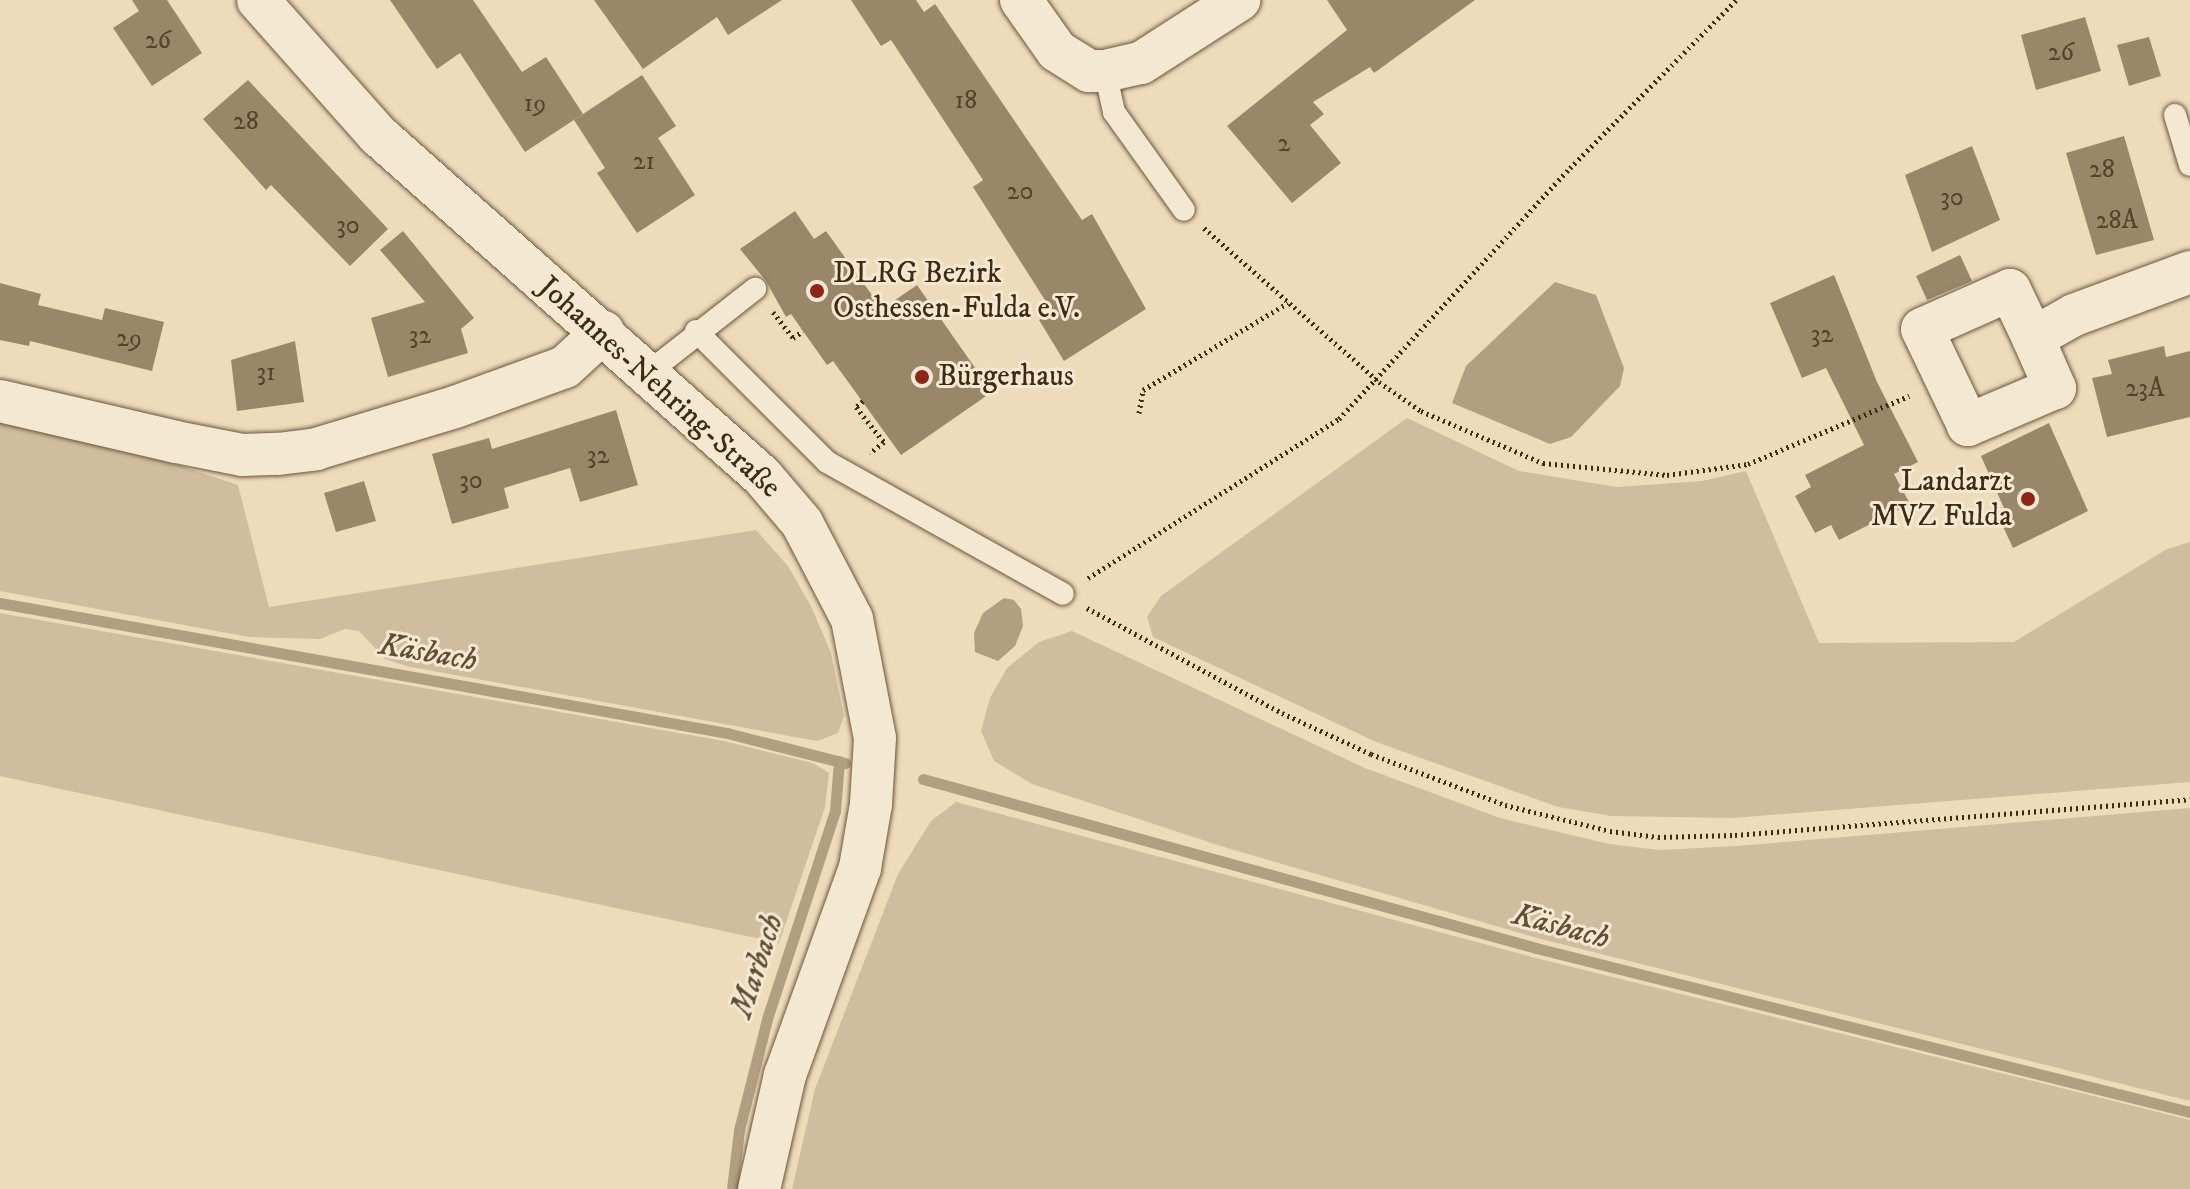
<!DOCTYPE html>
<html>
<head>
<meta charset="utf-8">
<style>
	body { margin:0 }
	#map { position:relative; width:2190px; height:1189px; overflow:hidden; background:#eedbbc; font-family:"IM FELL DW Pica",serif }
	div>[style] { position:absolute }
	.green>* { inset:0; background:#d0bd9f }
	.water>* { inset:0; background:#b29f82 }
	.stream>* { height:11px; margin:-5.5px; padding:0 5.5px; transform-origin:5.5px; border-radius:5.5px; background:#b29f82 }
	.building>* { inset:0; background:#9a876a }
	.path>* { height:5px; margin-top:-2.5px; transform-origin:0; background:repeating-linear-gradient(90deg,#3f2b11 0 2px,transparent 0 6px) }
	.roads { filter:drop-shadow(0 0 2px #6b573c) drop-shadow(0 0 2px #6b573c) }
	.service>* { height:22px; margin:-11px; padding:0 11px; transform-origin:11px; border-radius:11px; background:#f4e8d3 }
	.minor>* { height:42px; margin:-21px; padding:0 21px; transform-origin:21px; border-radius:21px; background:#f4e8d3 }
	.dots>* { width:22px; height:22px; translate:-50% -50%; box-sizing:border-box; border:4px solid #f4e8d3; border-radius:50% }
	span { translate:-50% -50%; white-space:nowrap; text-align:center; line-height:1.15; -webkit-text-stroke:6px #f4e8d3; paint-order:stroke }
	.number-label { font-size:26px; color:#564227 }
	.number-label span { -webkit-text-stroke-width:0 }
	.poi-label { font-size:30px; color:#3f2b11 }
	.left { translate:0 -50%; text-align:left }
	.right { translate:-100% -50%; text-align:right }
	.street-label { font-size:30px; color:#3f2b11 }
	.water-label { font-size:32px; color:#624e33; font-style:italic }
</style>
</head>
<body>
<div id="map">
	<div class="green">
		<div style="clip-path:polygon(1407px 418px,1519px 471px,1617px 487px,1702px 481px,1746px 471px,1819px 643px,2014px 642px,2167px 549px,2190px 542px,2190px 782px,1732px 818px,1611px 816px,1558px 807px,1376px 742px,1153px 637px,1147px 617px,1161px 596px)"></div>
		<div style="clip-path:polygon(0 421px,172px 463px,238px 485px,269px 607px,756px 530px,788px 566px,811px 606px,831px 653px,844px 716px,838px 733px,817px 741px,406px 666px,385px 659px,359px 631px,345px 629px,320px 639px,249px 637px,0 591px)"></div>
		<div style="clip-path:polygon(0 613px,724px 741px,813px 763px,829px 773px,825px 807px,779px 943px,0 776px)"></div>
		<div style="clip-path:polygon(1072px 631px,1365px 768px,1500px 818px,1609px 844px,1660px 850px,1737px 846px,2190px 808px,2190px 1101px,1537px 938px,1227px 848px,1032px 784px,994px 761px,981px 731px,990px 698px,1007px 668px,1039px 642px)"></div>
		<div style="clip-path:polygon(956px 802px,1536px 958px,2190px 1120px,2190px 1189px,792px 1189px,815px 1089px,898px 874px,931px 821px)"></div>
	</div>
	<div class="water">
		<div style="clip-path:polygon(1555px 282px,1596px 295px,1624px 368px,1620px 386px,1571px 437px,1550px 444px,1452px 403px,1466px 366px)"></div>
		<div style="clip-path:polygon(1004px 598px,1014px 600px,1021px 609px,1023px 626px,1015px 646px,998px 661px,975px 652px,974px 633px,983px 613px)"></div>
	</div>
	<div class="stream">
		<div style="left:0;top:603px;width:739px;rotate:10.14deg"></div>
		<div style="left:727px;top:733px;width:122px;rotate:14.3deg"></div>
		<div style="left:923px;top:779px;width:636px;rotate:15.41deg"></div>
		<div style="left:1536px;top:948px;width:674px;rotate:14.08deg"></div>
		<div style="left:732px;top:1189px;width:59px;rotate:-83.2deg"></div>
		<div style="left:739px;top:1130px;width:114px;rotate:-75.8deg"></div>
		<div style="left:767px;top:1019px;width:219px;rotate:-71.9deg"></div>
		<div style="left:835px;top:811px;width:50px;rotate:-85.4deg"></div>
	</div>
	<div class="building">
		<div style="clip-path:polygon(132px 0,167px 0,202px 53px,152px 86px,113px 28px,139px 11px)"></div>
		<div style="clip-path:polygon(390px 0,473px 0,522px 72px,546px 57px,583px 114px,525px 152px,460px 53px,437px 69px)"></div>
		<div style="clip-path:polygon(594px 0,782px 0,728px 35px,717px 17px,643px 69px)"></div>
		<div style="clip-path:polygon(851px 0,916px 0,924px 12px,935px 4px,1082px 220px,1092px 214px,1146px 309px,1064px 361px,1039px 320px,1052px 311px,973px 187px,983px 180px,891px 40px,881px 46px)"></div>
		<div style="clip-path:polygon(1327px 0,1475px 0,1374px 73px,1370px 67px,1313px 102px,1324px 114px,1310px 125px,1341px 163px,1292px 203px,1227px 126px,1347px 30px)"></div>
		<div style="clip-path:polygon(2085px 17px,2101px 71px,2036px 90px,2021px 35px)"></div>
		<div style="clip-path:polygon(2149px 37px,2161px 76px,2129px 86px,2117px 45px)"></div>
		<div style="clip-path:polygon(642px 75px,676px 126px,658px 138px,695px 195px,637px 233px,597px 173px,605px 168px,574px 120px)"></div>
		<div style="clip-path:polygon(248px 80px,388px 229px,350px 266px,271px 185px,266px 190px,203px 119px)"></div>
		<div style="clip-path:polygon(2124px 136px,2154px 240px,2096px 255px,2066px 153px)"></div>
		<div style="clip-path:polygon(1972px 146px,2000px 220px,1932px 252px,1905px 175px)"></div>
		<div style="clip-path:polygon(795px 211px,814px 239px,826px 231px,882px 309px,917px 285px,992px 392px,901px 455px,833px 361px,827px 365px,791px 314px,786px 317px,766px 281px,740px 249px)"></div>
		<div style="clip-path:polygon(403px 231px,474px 318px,461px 329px,468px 353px,388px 377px,371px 318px,425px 302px,380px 250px)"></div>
		<div style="clip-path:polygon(1960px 255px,1972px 281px,1927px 300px,1916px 276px)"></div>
		<div style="clip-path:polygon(1834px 275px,1877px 382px,1918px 462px,1894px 474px,1910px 504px,1839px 540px,1831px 525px,1815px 533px,1795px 496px,1811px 487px,1805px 475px,1864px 445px,1826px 368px,1802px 378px,1770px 303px)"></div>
		<div style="clip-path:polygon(0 283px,41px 294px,38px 305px,102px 320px,105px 308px,164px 322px,152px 371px,30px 341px,29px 346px,0 340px)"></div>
		<div style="clip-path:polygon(295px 341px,304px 402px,237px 411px,231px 360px)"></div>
		<div style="clip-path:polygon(2164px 346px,2166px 357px,2190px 351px,2190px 417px,2107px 437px,2092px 378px,2112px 374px,2108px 360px)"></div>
		<div style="clip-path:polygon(616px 410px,638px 485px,580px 502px,570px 468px,504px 488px,509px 508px,452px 524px,432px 454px,489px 438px,492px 449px)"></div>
		<div style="clip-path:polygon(2049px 423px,2088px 511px,2013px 548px,2000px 520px,2007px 515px,1981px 456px)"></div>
		<div style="clip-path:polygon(364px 481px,376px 521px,336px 532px,324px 493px)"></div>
	</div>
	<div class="path">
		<div style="left:1204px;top:228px;width:233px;rotate:41.3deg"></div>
		<div style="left:1379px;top:382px;width:51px;rotate:34.6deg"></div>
		<div style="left:1421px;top:411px;width:133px;rotate:23.1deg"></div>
		<div style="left:1543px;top:463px;width:125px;rotate:5.5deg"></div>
		<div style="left:1667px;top:475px;width:82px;rotate:-7.7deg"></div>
		<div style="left:1748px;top:464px;width:175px;rotate:-22.9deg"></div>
		<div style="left:773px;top:312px;width:33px;rotate:52deg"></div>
		<div style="left:793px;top:338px;width:12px;rotate:-35deg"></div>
		<div style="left:863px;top:401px;width:9px;rotate:139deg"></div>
		<div style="left:856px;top:407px;width:45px;rotate:51.3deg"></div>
		<div style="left:884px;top:442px;width:18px;rotate:142deg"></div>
		<div style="left:1139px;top:413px;width:23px;rotate:-80deg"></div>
		<div style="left:1143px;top:390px;width:169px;rotate:-31deg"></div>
		<div style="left:1088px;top:578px;width:297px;rotate:-32.4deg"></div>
		<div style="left:1339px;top:419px;width:341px;rotate:-47.4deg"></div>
		<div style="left:1570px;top:168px;width:236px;rotate:-45.3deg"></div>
		<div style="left:1087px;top:608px;width:221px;rotate:28.3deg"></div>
		<div style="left:1282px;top:713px;width:98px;rotate:24.7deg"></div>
		<div style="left:1371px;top:754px;width:143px;rotate:20.8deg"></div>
		<div style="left:1505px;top:805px;width:108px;rotate:13.9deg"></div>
		<div style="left:1610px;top:831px;width:48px;rotate:7.1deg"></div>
		<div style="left:1658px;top:837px;width:77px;rotate:-1.5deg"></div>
		<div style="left:1735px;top:835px;width:456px;rotate:-4.5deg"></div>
	</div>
	<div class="roads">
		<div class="service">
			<div style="left:1105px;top:71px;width:42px;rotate:77.6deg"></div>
			<div style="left:1114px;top:112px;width:120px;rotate:54.5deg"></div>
			<div style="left:2175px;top:115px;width:52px;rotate:73.3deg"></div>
			<div style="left:696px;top:331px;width:185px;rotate:45deg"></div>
			<div style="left:827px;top:462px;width:270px;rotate:29.2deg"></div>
			<div style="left:649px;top:372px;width:135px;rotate:-38.1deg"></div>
		</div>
		<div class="minor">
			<div style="left:258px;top:0;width:181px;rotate:48.4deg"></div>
			<div style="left:378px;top:135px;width:514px;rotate:41.61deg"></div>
			<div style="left:762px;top:476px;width:62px;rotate:49.6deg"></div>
			<div style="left:802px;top:523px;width:108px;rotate:62.5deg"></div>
			<div style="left:852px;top:619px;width:121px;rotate:79.1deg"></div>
			<div style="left:875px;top:738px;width:66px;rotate:93.5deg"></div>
			<div style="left:871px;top:804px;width:65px;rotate:99.8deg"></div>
			<div style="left:860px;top:868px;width:220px;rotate:109.9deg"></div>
			<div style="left:785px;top:1075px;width:117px;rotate:102.8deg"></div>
			<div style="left:1021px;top:0;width:62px;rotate:54.8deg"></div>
			<div style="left:1057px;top:51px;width:38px;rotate:32deg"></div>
			<div style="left:1089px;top:71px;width:16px"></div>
			<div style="left:1105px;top:71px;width:37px;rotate:-13deg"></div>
			<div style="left:1141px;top:63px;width:117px;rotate:-32.7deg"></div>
			<div style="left:2033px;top:338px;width:55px;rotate:66.3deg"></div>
			<div style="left:2055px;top:388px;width:95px;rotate:157deg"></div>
			<div style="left:1968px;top:425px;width:106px;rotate:-115.6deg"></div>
			<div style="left:1922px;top:329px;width:96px;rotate:-23.9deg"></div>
			<div style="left:2010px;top:290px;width:53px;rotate:64.4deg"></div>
			<div style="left:2033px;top:338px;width:47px;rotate:-29.3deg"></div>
			<div style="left:2074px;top:315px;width:124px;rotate:-20.3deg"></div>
			<div style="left:0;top:401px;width:181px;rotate:13.1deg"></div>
			<div style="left:176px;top:442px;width:67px;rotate:11.1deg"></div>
			<div style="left:242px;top:455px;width:36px;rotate:-2deg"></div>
			<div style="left:278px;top:454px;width:38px;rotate:-7deg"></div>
			<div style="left:316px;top:449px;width:145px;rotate:-16.8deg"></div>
			<div style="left:455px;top:407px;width:117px;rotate:-20deg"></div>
			<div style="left:565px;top:367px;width:52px;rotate:-42.6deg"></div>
		</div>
	</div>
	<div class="dots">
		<div style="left:817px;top:291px;background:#8f2418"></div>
		<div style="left:922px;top:377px;background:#8f2418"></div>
		<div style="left:2028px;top:499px;background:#8f2418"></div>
	</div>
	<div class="number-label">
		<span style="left:158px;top:41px">26</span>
		<span style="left:2061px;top:53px">26</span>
		<span style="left:966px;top:101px">18</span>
		<span style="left:535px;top:104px">19</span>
		<span style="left:246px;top:122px">28</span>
		<span style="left:1284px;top:144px">2</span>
		<span style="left:644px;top:162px">21</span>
		<span style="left:2102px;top:170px">28</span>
		<span style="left:1020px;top:192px">20</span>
		<span style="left:1952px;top:198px">30</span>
		<span style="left:2117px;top:221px">28A</span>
		<span style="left:348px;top:226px">30</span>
		<span style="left:1822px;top:335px">32</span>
		<span style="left:420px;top:336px">32</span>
		<span style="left:129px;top:339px">29</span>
		<span style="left:266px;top:373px">31</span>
		<span style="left:2145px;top:389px">23A</span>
		<span style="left:598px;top:456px">32</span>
		<span style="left:471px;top:481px">30</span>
	</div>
	<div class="poi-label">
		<span class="left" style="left:833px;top:291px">DLRG Bezirk<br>Osthessen-Fulda e.V.</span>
		<span class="left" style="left:938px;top:377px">Bürgerhaus</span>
		<span class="right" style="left:2012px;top:499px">Landarzt<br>MVZ Fulda</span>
	</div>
	<div class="street-label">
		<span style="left:659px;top:388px;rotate:42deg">Johannes-Nehring-Straße</span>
	</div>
	<div class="water-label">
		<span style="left:428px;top:653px;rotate:10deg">Käsbach</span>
		<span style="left:1561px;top:927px;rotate:15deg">Käsbach</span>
		<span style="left:758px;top:966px;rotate:-72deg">Marbach</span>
	</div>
</div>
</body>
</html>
